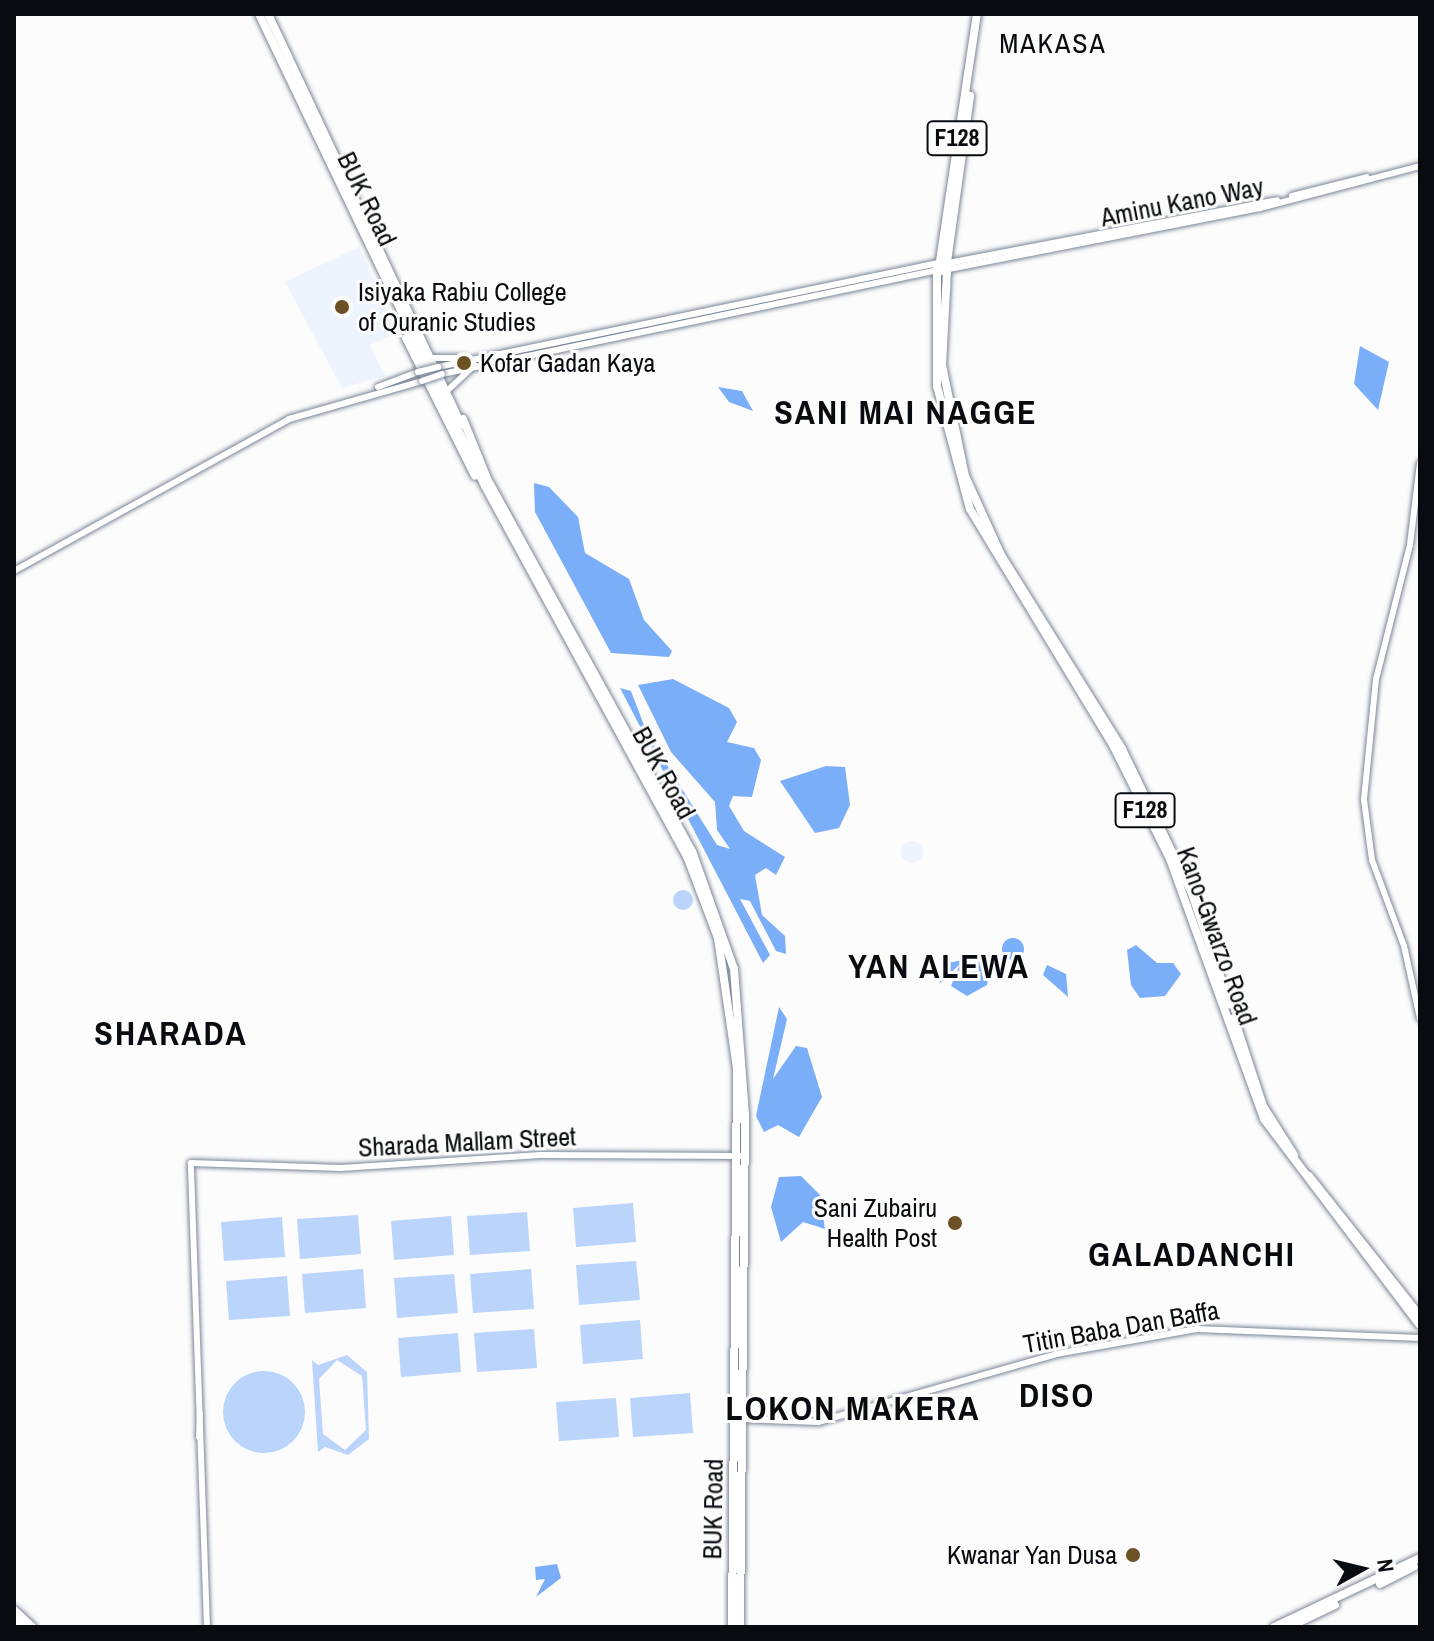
<!DOCTYPE html>
<html>
<head>
<meta charset="utf-8">
<style>
	body { margin:0 }
	#map { position:relative; width:1434px; height:1641px; overflow:hidden; background:#fcfcfc; font-family:"Archivo Narrow",sans-serif }
	div>[style] { position:absolute }
	.built>* { inset:0; background:#edf4fe }
	.round { border-radius:50% }
	.green>* { inset:0; background:#bad4fb }
	.water>* { inset:0; background:#7baef9 }
	.roads { filter:drop-shadow(0 0 2px #7b8697) drop-shadow(0 0 2px #7b8697) }
	.secondary>* { height:6px; margin:-3px; padding:0 3px; transform-origin:3px; border-radius:3px; background:#fff }
	.primary>* { height:8px; margin:-4px; padding:0 4px; transform-origin:4px; border-radius:4px; background:#fff }
	.bridges { filter:drop-shadow(0 0 2px #7b8697) drop-shadow(0 0 2px #7b8697) }
	.secondary-bridge>* { height:6px; margin:-3px; padding:0 3px; transform-origin:3px; border-radius:3px; background:#fff }
	.dots>* { width:22px; height:22px; translate:-50% -50%; box-sizing:border-box; border:4px solid #fcfcfc; border-radius:50% }
	span { translate:-50% -50%; white-space:nowrap; text-align:center; line-height:1.15; -webkit-text-stroke:6px #fcfcfc; paint-order:stroke }
	.shield-label span { padding:2px 6px; background:#fcfcfc; border:2px solid; border-radius:6px; -webkit-text-stroke-width:0 }
	.shield-label { font-size:24px; color:#080c11; font-weight:700 }
	.street-label { font-size:26px; color:#080c11 }
	.poi-label { font-size:26px; color:#080c11 }
	.left { translate:0 -50%; text-align:left }
	.right { translate:-100% -50%; text-align:right }
	.neighbourhood-label { font-size:28px; color:#080c11; letter-spacing:2px }
	.district-label { font-size:34px; color:#080c11; font-weight:700; letter-spacing:2px }
	.frame { position:absolute; inset:0; border:16px solid #080c11; pointer-events:none }
	.north { position:absolute; left:1322px; top:1529px; width:80px; height:80px; -webkit-text-stroke:6px #fcfcfc; paint-order:stroke; rotate:82deg; font-size:22px; font-weight:700; line-height:32px; text-align:center; color:#080c11 }
	.north::after { content:''; display:block; margin:auto; width:28px; height:36px; background:#080c11; clip-path:polygon(50% 0,100% 100%,50% 72%,0 100%) }
</style>
</head>
<body>
<div id="map">
	<div class="built">
		<div style="clip-path:polygon(359px 247px,397px 333px,370px 345px,385px 376px,342px 388px,285px 282px)"></div>
		<div class="round" style="left:901px;top:841px;width:22px;height:22px"></div>
	</div>
	<div class="green">
		<div class="round" style="left:673px;top:890px;width:20px;height:20px"></div>
		<div style="clip-path:polygon(633px 1203px,636px 1242px,576px 1247px,573px 1208px)"></div>
		<div style="clip-path:polygon(527px 1212px,530px 1251px,470px 1255px,467px 1216px)"></div>
		<div style="clip-path:polygon(358px 1215px,361px 1254px,300px 1259px,297px 1219px)"></div>
		<div style="clip-path:polygon(451px 1216px,454px 1255px,394px 1260px,391px 1221px)"></div>
		<div style="clip-path:polygon(282px 1217px,285px 1257px,224px 1261px,221px 1222px)"></div>
		<div style="clip-path:polygon(636px 1261px,640px 1300px,579px 1305px,576px 1265px)"></div>
		<div style="clip-path:polygon(363px 1269px,366px 1308px,305px 1313px,302px 1274px)"></div>
		<div style="clip-path:polygon(531px 1269px,534px 1309px,473px 1313px,470px 1274px)"></div>
		<div style="clip-path:polygon(454px 1274px,458px 1313px,397px 1318px,394px 1278px)"></div>
		<div style="clip-path:polygon(287px 1276px,290px 1316px,229px 1320px,226px 1281px)"></div>
		<div style="clip-path:polygon(640px 1320px,643px 1359px,583px 1364px,580px 1325px)"></div>
		<div style="clip-path:polygon(534px 1329px,537px 1368px,477px 1372px,474px 1333px)"></div>
		<div style="clip-path:polygon(458px 1333px,461px 1372px,401px 1377px,398px 1338px)"></div>
		<div style="clip-path:polygon(evenodd,347px 1355px,367px 1372px,369px 1439px,348px 1455px,325px 1447px,318px 1452px,312px 1360px,318px 1365px,347px 1355px,337px 1360px,362px 1376px,366px 1430px,345px 1450px,323px 1434px,319px 1379px,337px 1360px)"></div>
		<div class="round" style="left:223px;top:1371px;width:82px;height:82px"></div>
		<div style="clip-path:polygon(690px 1393px,693px 1433px,633px 1437px,630px 1398px)"></div>
		<div style="clip-path:polygon(616px 1398px,619px 1437px,559px 1441px,556px 1402px)"></div>
	</div>
	<div class="water">
		<div style="clip-path:polygon(1360px 346px,1389px 362px,1378px 410px,1354px 384px)"></div>
		<div style="clip-path:polygon(718px 387px,742px 391px,753px 411px,729px 402px)"></div>
		<div style="clip-path:polygon(534px 483px,549px 487px,578px 517px,585px 553px,629px 579px,644px 620px,672px 651px,669px 657px,611px 653px,535px 512px)"></div>
		<div style="clip-path:polygon(673px 679px,729px 708px,737px 722px,727px 742px,754px 748px,761px 760px,752px 797px,733px 796px,729px 806px,744px 831px,785px 857px,776px 875px,766px 868px,755px 875px,762px 915px,785px 936px,786px 954px,776px 951px,750px 901px,740px 899px,770px 955px,763px 963px,620px 688px,631px 691px,647px 733px,717px 845px,730px 849px,717px 830px,715px 802px,671px 752px,638px 685px)"></div>
		<div style="clip-path:polygon(826px 766px,845px 767px,850px 805px,839px 828px,815px 833px,780px 781px)"></div>
		<div class="round" style="left:1002px;top:938px;width:22px;height:22px"></div>
		<div style="clip-path:polygon(1136px 945px,1157px 963px,1173px 963px,1181px 974px,1165px 996px,1140px 998px,1131px 985px,1127px 950px)"></div>
		<div style="clip-path:polygon(992px 954px,987px 985px,967px 996px,951px 986px,960px 964px,939px 984px,948px 963px)"></div>
		<div style="clip-path:polygon(1047px 965px,1066px 974px,1068px 997px,1043px 975px)"></div>
		<div style="clip-path:polygon(779px 1007px,787px 1019px,773px 1079px,796px 1046px,807px 1048px,822px 1097px,799px 1137px,778px 1125px,764px 1132px,756px 1116px)"></div>
		<div style="clip-path:polygon(801px 1176px,820px 1195px,825px 1229px,803px 1222px,781px 1242px,771px 1207px,779px 1177px)"></div>
		<div style="clip-path:polygon(557px 1564px,561px 1578px,536px 1597px,545px 1579px,536px 1580px,535px 1567px)"></div>
	</div>
	<div class="roads">
		<div class="secondary">
			<div style="left:1292px;top:196px;width:77px;rotate:-14.2deg"></div>
			<div style="left:948px;top:263px;width:335px;rotate:-10.8deg"></div>
			<div style="left:949px;top:269px;width:317px;rotate:-11.1deg"></div>
			<div style="left:1260px;top:208px;width:165px;rotate:-14.7deg"></div>
			<div style="left:433px;top:358px;width:32px"></div>
			<div style="left:438px;top:367px;width:511px;rotate:-11.75deg"></div>
			<div style="left:442px;top:374px;width:507px;rotate:-11.84deg"></div>
			<div style="left:378px;top:387px;width:43px;rotate:-20.6deg"></div>
			<div style="left:449px;top:389px;width:35px;rotate:-43deg"></div>
			<div style="left:1420px;top:463px;width:83px;rotate:97deg"></div>
			<div style="left:1410px;top:545px;width:138px;rotate:104.2deg"></div>
			<div style="left:1376px;top:679px;width:122px;rotate:95.7deg"></div>
			<div style="left:1364px;top:800px;width:61px;rotate:82.4deg"></div>
			<div style="left:1372px;top:860px;width:92px;rotate:69.6deg"></div>
			<div style="left:1404px;top:946px;width:74px;rotate:77.5deg"></div>
			<div style="left:14px;top:571px;width:314px;rotate:-28.9deg"></div>
			<div style="left:289px;top:419px;width:138px;rotate:-15.9deg"></div>
			<div style="left:741px;top:1419px;width:77px;rotate:2.2deg"></div>
			<div style="left:818px;top:1422px;width:248px;rotate:-15.9deg"></div>
			<div style="left:1056px;top:1354px;width:143px;rotate:-10.1deg"></div>
			<div style="left:1197px;top:1329px;width:223px;rotate:2.3deg"></div>
			<div style="left:199px;top:1437px;width:23px;rotate:-88deg"></div>
			<div style="left:207px;top:1627px;width:464px;rotate:-92deg"></div>
			<div style="left:191px;top:1163px;width:150px;rotate:1.9deg"></div>
			<div style="left:341px;top:1168px;width:200px;rotate:-3.7deg"></div>
			<div style="left:541px;top:1155px;width:203px;rotate:0.3deg"></div>
		</div>
		<div class="primary">
			<div style="left:259px;top:14px;width:523px;rotate:64.41deg"></div>
			<div style="left:485px;top:486px;width:422px;rotate:61.4deg"></div>
			<div style="left:687px;top:856px;width:88px;rotate:69.3deg"></div>
			<div style="left:718px;top:938px;width:132px;rotate:81.7deg"></div>
			<div style="left:737px;top:1069px;width:558px;rotate:90.51deg"></div>
			<div style="left:268px;top:14px;width:454px;rotate:64.8deg"></div>
			<div style="left:940px;top:261px;width:250px;rotate:-81.5deg"></div>
			<div style="left:947px;top:262px;width:168px;rotate:-82.1deg"></div>
			<div style="left:938px;top:271px;width:9px"></div>
			<div style="left:947px;top:271px;width:9px;rotate:-84deg"></div>
			<div style="left:948px;top:262px;width:12px;rotate:156deg"></div>
			<div style="left:937px;top:267px;width:119px;rotate:90deg"></div>
			<div style="left:937px;top:386px;width:127px;rotate:75deg"></div>
			<div style="left:970px;top:509px;width:278px;rotate:58.8deg"></div>
			<div style="left:1114px;top:747px;width:125px;rotate:63.4deg"></div>
			<div style="left:1170px;top:859px;width:276px;rotate:70.1deg"></div>
			<div style="left:1264px;top:1119px;width:258px;rotate:52.9deg"></div>
			<div style="left:947px;top:271px;width:94px;rotate:93deg"></div>
			<div style="left:942px;top:365px;width:113px;rotate:78.3deg"></div>
			<div style="left:965px;top:476px;width:87px;rotate:65.5deg"></div>
			<div style="left:1001px;top:555px;width:229px;rotate:58deg"></div>
			<div style="left:1122px;top:749px;width:158px;rotate:64.1deg"></div>
			<div style="left:1191px;top:891px;width:120px;rotate:71.1deg"></div>
			<div style="left:406px;top:338px;width:154px;rotate:63.4deg"></div>
			<div style="left:463px;top:419px;width:67px;rotate:68deg"></div>
			<div style="left:490px;top:484px;width:419px;rotate:61.2deg"></div>
			<div style="left:692px;top:851px;width:125px;rotate:70.4deg"></div>
			<div style="left:734px;top:969px;width:147px;rotate:85.7deg"></div>
			<div style="left:745px;top:1116px;width:511px;rotate:90.56deg"></div>
			<div style="left:1234px;top:1018px;width:93px;rotate:71.8deg"></div>
			<div style="left:1263px;top:1106px;width:58px;rotate:57.7deg"></div>
			<div style="left:1309px;top:1176px;width:179px;rotate:51.6deg"></div>
			<div style="left:1380px;top:1584px;width:38px;rotate:-27deg"></div>
			<div style="left:14px;top:1610px;width:25px;rotate:43deg"></div>
			<div style="left:14px;top:1619px;width:12px;rotate:42deg"></div>
			<div style="left:1274px;top:1627px;width:161px;rotate:-25.3deg"></div>
			<div style="left:1289px;top:1627px;width:51px;rotate:-25.6deg"></div>
		</div>
	</div>
	<div class="bridges">
		<div class="secondary-bridge">
			<div style="left:418px;top:372px;width:21px;rotate:-14deg"></div>
			<div style="left:422px;top:381px;width:21px;rotate:-19deg"></div>
		</div>
	</div>
	<div class="dots">
		<div style="left:342px;top:307px;background:#6c5124"></div>
		<div style="left:464px;top:363px;background:#6c5124"></div>
		<div style="left:955px;top:1223px;background:#6c5124"></div>
		<div style="left:1133px;top:1555px;background:#6c5124"></div>
	</div>
	<div class="shield-label">
		<span style="left:957px;top:138px">F128</span>
		<span style="left:1145px;top:810px">F128</span>
	</div>
	<div class="street-label">
		<span style="left:367px;top:199px;rotate:64deg">BUK Road</span>
		<span style="left:1182px;top:202px;rotate:-11deg">Aminu Kano Way</span>
		<span style="left:664px;top:773px;rotate:61deg">BUK Road</span>
		<span style="left:1217px;top:936px;rotate:70deg">Kano-Gwarzo Road</span>
		<span style="left:467px;top:1142px;rotate:-3deg">Sharada Mallam Street</span>
		<span style="left:1121px;top:1327px;rotate:-10deg">Titin Baba Dan Baffa</span>
		<span style="left:713px;top:1509px;rotate:-89deg">BUK Road</span>
	</div>
	<div class="poi-label">
		<span class="left" style="left:358px;top:307px">Isiyaka Rabiu College<br>of Quranic Studies</span>
		<span class="left" style="left:480px;top:363px">Kofar Gadan Kaya</span>
		<span class="right" style="left:937px;top:1223px">Sani Zubairu<br>Health Post</span>
		<span class="right" style="left:1117px;top:1555px">Kwanar Yan Dusa</span>
	</div>
	<div class="neighbourhood-label">
		<span style="left:1053px;top:43px">MAKASA</span>
	</div>
	<div class="district-label">
		<span style="left:906px;top:413px">SANI MAI NAGGE</span>
		<span style="left:939px;top:967px">YAN ALEWA</span>
		<span style="left:171px;top:1034px">SHARADA</span>
		<span style="left:1192px;top:1255px">GALADANCHI</span>
		<span style="left:1057px;top:1396px">DISO</span>
		<span style="left:853px;top:1409px">LOKON MAKERA</span>
	</div>
	<div class="frame"></div>
	<div class="north">N</div>
</div>
</body>
</html>
